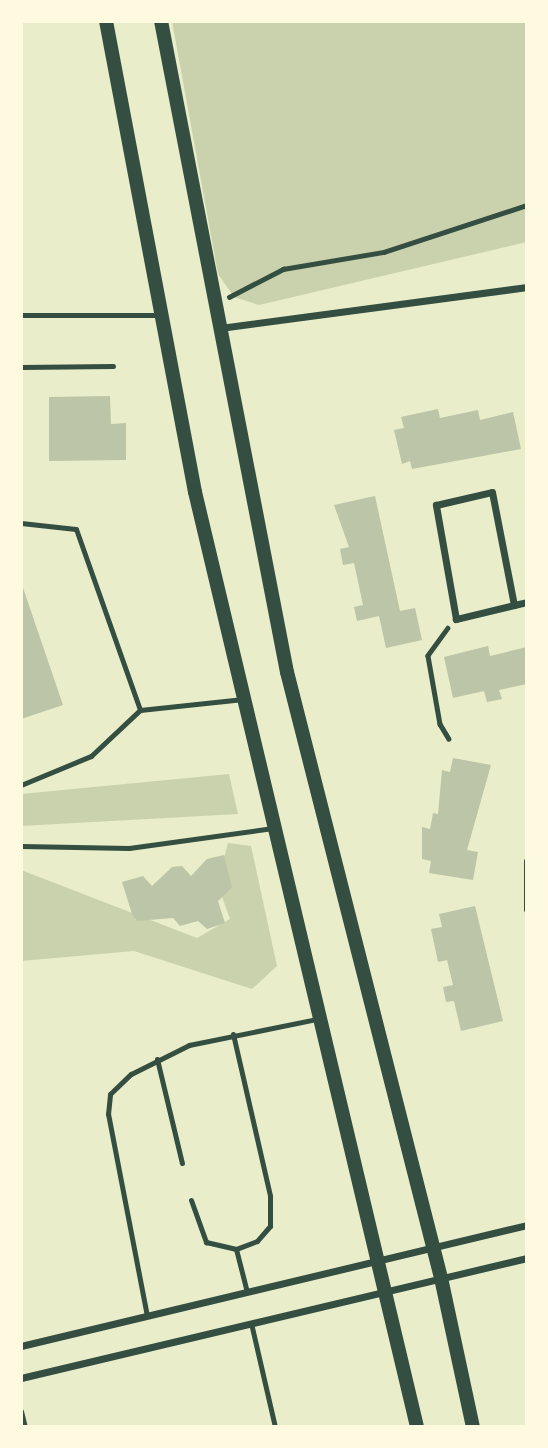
<!DOCTYPE html>
<html>
<head>
<meta charset="utf-8">
<style>
	body { margin:0 }
	#map { position:relative; width:548px; height:1448px; overflow:hidden; background:#e9edc9; font-family:"Noto Sans",sans-serif }
	div>[style] { position:absolute }
	.green>* { inset:0; background:#cad2ad }
	.building>* { inset:0; background:#bcc5a7 }
	.path>* { height:4.5px; margin:-2.25px; padding:0 2.25px; transform-origin:2.25px; border-radius:2.25px; background:#344e41 }
	.service>* { height:5px; margin:-2.5px; padding:0 2.5px; transform-origin:2.5px; border-radius:2.5px; background:#344e41 }
	.minor>* { height:7px; margin:-3.5px; padding:0 3.5px; transform-origin:3.5px; border-radius:3.5px; background:#344e41 }
	.secondary>* { height:14px; margin:-7px; padding:0 7px; transform-origin:7px; border-radius:7px; background:#344e41 }
	span { translate:-50% -50%; white-space:nowrap; text-align:center; line-height:1.15; -webkit-text-stroke:6px #fefae0; paint-order:stroke }
	.frame { position:absolute; inset:0; border:23px solid #fefae0; pointer-events:none }
</style>
</head>
<body>
<div id="map">
	<div class="green">
		<div style="clip-path:polygon(172px 21px,527px 21px,527px 242px,259px 305px,234px 297px,218px 274px)"></div>
		<div style="clip-path:polygon(229px 774px,238px 814px,21px 826px,21px 794px)"></div>
		<div style="clip-path:polygon(228px 843px,251px 846px,277px 966px,252px 989px,134px 951px,21px 961px,21px 870px,197px 938px,230px 919px,217px 883px)"></div>
	</div>
	<div class="building">
		<div style="clip-path:polygon(110px 396px,111px 424px,126px 423px,126px 460px,49px 461px,49px 397px)"></div>
		<div style="clip-path:polygon(438px 409px,440px 418px,478px 410px,480px 420px,513px 412px,521px 449px,412px 469px,410px 461px,402px 464px,394px 430px,404px 428px,401px 417px)"></div>
		<div style="clip-path:polygon(375px 496px,400px 611px,415px 608px,422px 640px,386px 648px,379px 616px,357px 621px,354px 607px,363px 605px,354px 563px,343px 565px,340px 549px,349px 547px,334px 505px)"></div>
		<div style="clip-path:polygon(21px 582px,63px 705px,21px 719px)"></div>
		<div style="clip-path:polygon(488px 646px,490px 656px,527px 647px,527px 684px,499px 690px,502px 699px,487px 702px,484px 691px,453px 698px,444px 657px)"></div>
		<div style="clip-path:polygon(453px 758px,491px 765px,467px 850px,478px 852px,473px 880px,429px 873px,431px 861px,422px 859px,422px 827px,430px 829px,433px 813px,438px 814px,442px 770px,450px 772px)"></div>
		<div style="clip-path:polygon(224px 855px,232px 887px,218px 901px,225px 923px,207px 929px,198px 921px,180px 926px,173px 918px,137px 921px,132px 914px,122px 882px,143px 876px,152px 886px,172px 867px,182px 866px,191px 876px,207px 859px)"></div>
		<div style="clip-path:polygon(475px 906px,503px 1021px,461px 1031px,454px 1001px,446px 1002px,443px 987px,453px 985px,447px 960px,438px 962px,431px 929px,442px 927px,439px 914px)"></div>
	</div>
	<div class="path">
		<div style="left:229px;top:297px;width:61px;rotate:-27.4deg"></div>
		<div style="left:283px;top:269px;width:102px;rotate:-9.6deg"></div>
		<div style="left:384px;top:252px;width:151px;rotate:-18.2deg"></div>
		<div style="left:448px;top:628px;width:34px;rotate:126deg"></div>
		<div style="left:428px;top:656px;width:69px;rotate:80deg"></div>
		<div style="left:440px;top:724px;width:17px;rotate:59deg"></div>
	</div>
	<div class="service">
		<div style="left:21px;top:315px;width:139px"></div>
		<div style="left:21px;top:367px;width:92px;rotate:-0.6deg"></div>
		<div style="left:21px;top:523px;width:55px;rotate:6.2deg"></div>
		<div style="left:76px;top:529px;width:192px;rotate:70.5deg"></div>
		<div style="left:21px;top:785px;width:76px;rotate:-22.5deg"></div>
		<div style="left:91px;top:756px;width:67px;rotate:-43.2deg"></div>
		<div style="left:140px;top:710px;width:104px;rotate:-6.1deg"></div>
		<div style="left:21px;top:846px;width:108px;rotate:1.1deg"></div>
		<div style="left:129px;top:848px;width:145px;rotate:-7.9deg"></div>
		<div style="left:233px;top:1034px;width:166px;rotate:77.1deg"></div>
		<div style="left:270px;top:1196px;width:30px;rotate:90deg"></div>
		<div style="left:270px;top:1226px;width:20px;rotate:131deg"></div>
		<div style="left:257px;top:1241px;width:22px;rotate:159deg"></div>
		<div style="left:236px;top:1249px;width:44px;rotate:75.7deg"></div>
		<div style="left:157px;top:1059px;width:107px;rotate:76.5deg"></div>
		<div style="left:191px;top:1200px;width:45px;rotate:70.3deg"></div>
		<div style="left:206px;top:1242px;width:31px;rotate:13deg"></div>
		<div style="left:147px;top:1316px;width:206px;rotate:-100.9deg"></div>
		<div style="left:108px;top:1114px;width:20px;rotate:-84deg"></div>
		<div style="left:110px;top:1094px;width:29px;rotate:-44deg"></div>
		<div style="left:131px;top:1074px;width:65px;rotate:-26.6deg"></div>
		<div style="left:189px;top:1045px;width:131px;rotate:-11.5deg"></div>
		<div style="left:251px;top:1323px;width:107px;rotate:77deg"></div>
		<div style="left:21px;top:1411px;width:16px;rotate:76deg"></div>
	</div>
	<div class="minor">
		<div style="left:220px;top:328px;width:310px;rotate:-7.6deg"></div>
		<div style="left:492px;top:492px;width:115px;rotate:79deg"></div>
		<div style="left:514px;top:605px;width:60px;rotate:166.4deg"></div>
		<div style="left:456px;top:619px;width:116px;rotate:-100deg"></div>
		<div style="left:436px;top:505px;width:57px;rotate:-13.1deg"></div>
		<div style="left:514px;top:605px;width:13px;rotate:-13deg"></div>
		<div style="left:527px;top:861px;width:48px;rotate:90deg"></div>
		<div style="left:21px;top:1346px;width:520px;rotate:-13.45deg"></div>
		<div style="left:21px;top:1378px;width:520px;rotate:-13.34deg"></div>
	</div>
	<div class="secondary">
		<div style="left:106px;top:21px;width:479px;rotate:79.3deg"></div>
		<div style="left:195px;top:492px;width:961px;rotate:76.64deg"></div>
		<div style="left:161px;top:21px;width:663px;rotate:79.05deg"></div>
		<div style="left:287px;top:672px;width:625px;rotate:75.74deg"></div>
		<div style="left:441px;top:1278px;width:152px;rotate:77.9deg"></div>
	</div>
	<div class="frame"></div>
</div>
</body>
</html>
